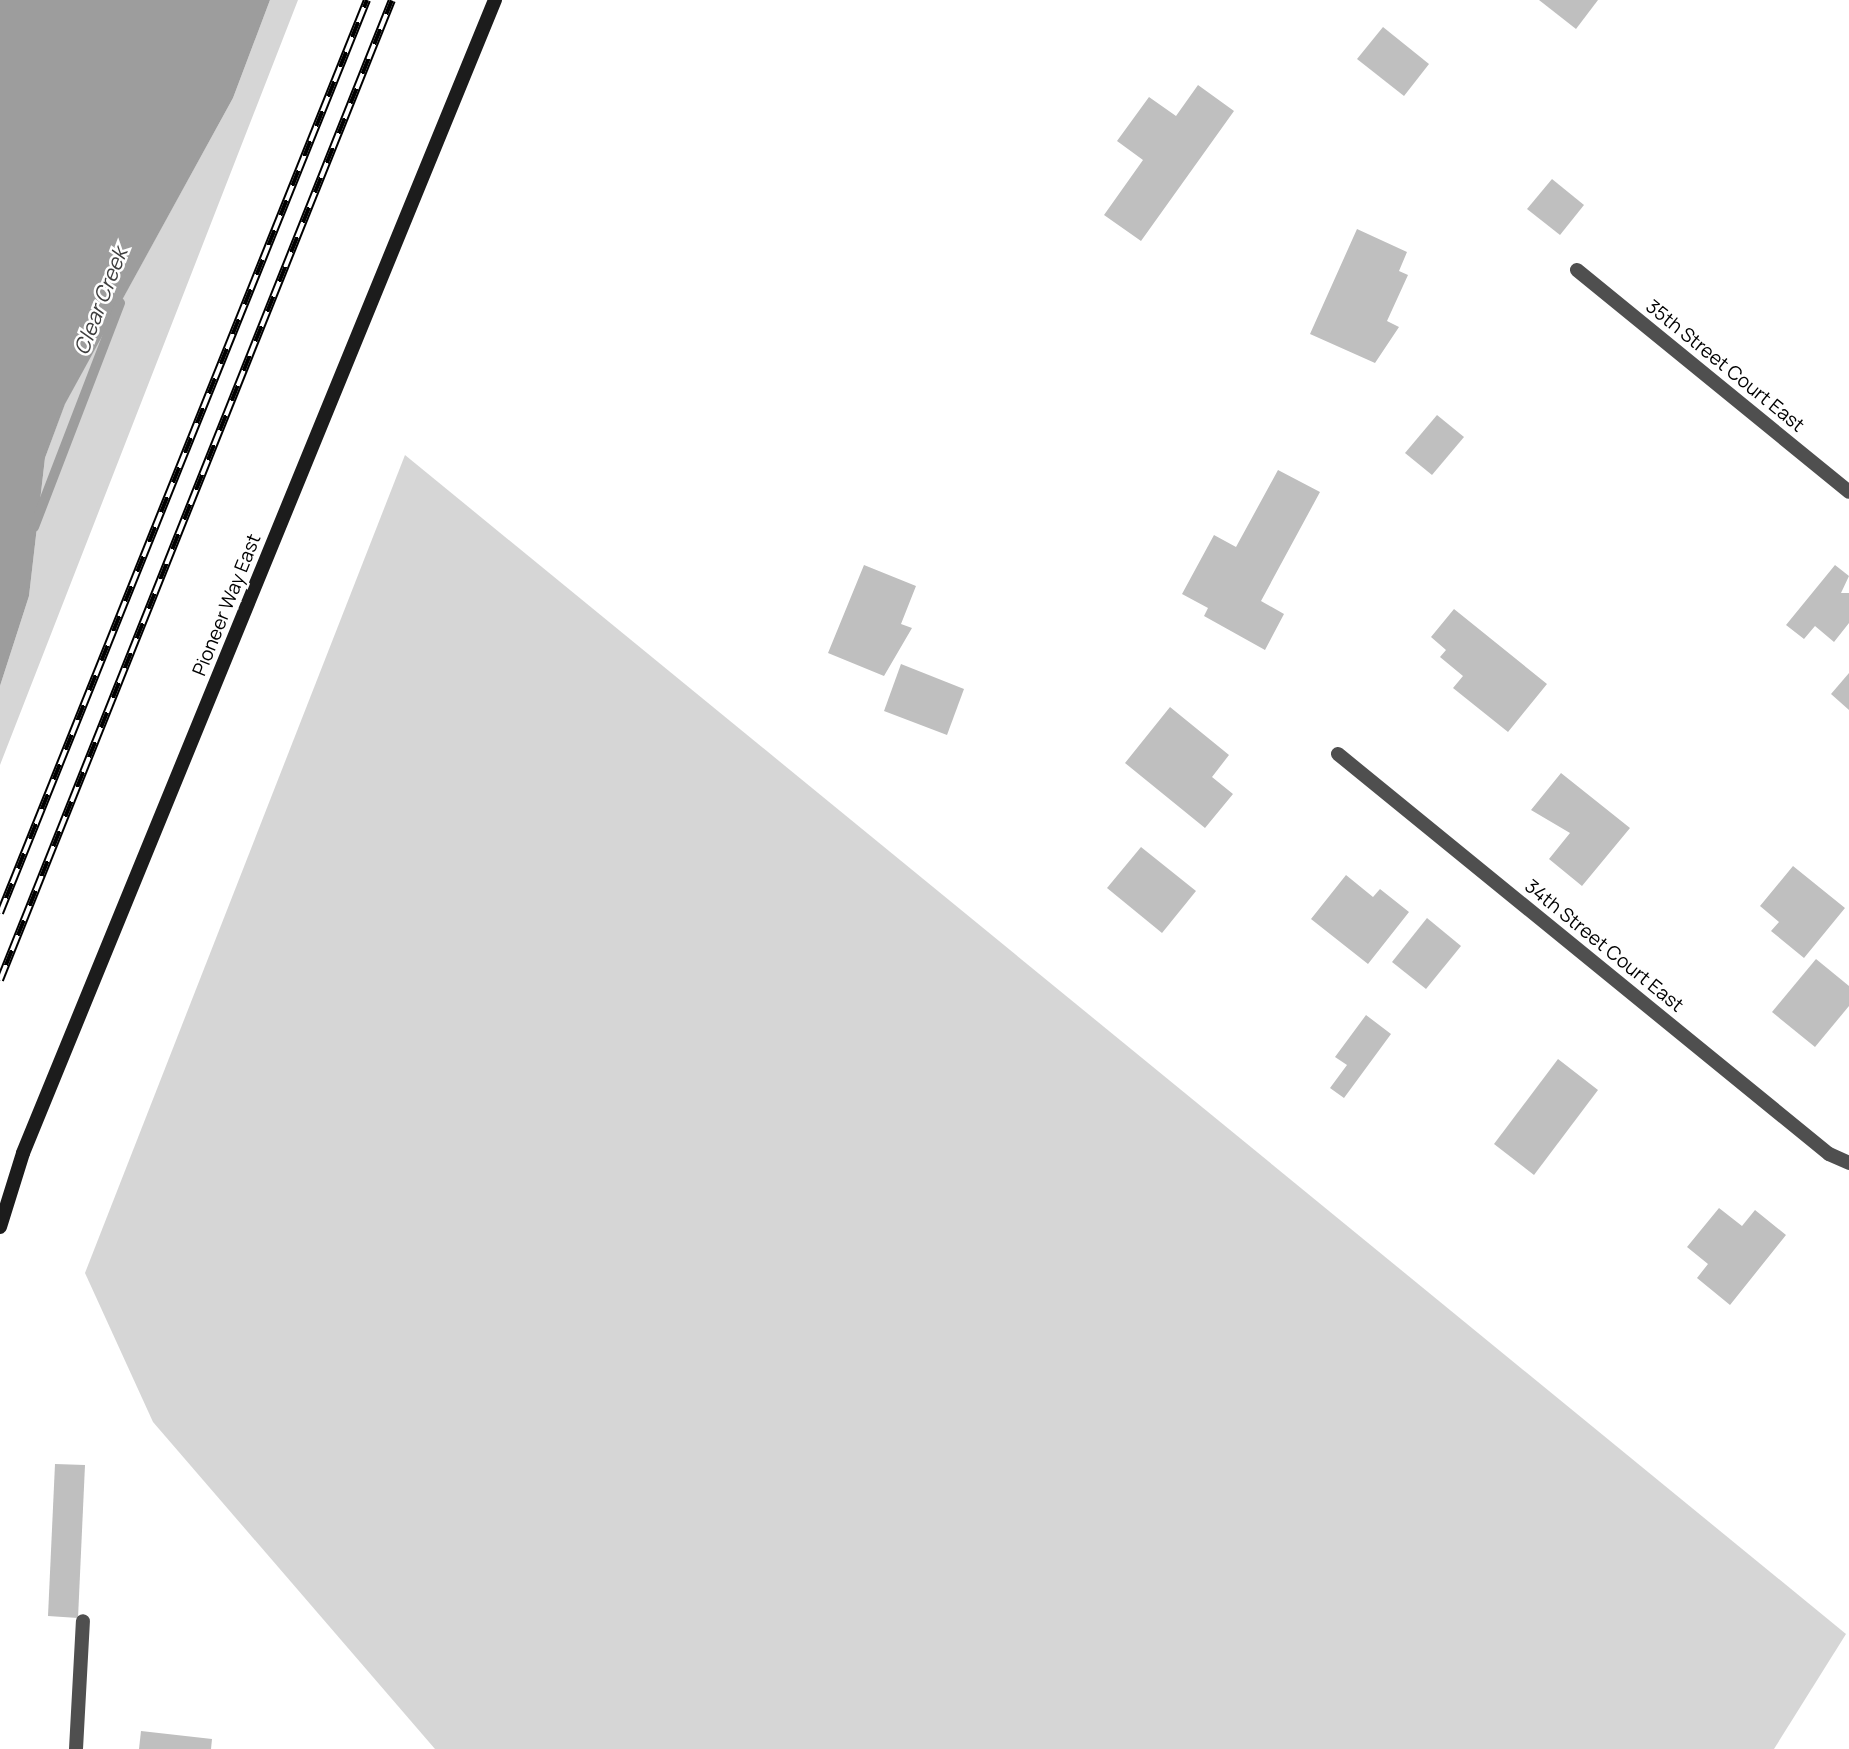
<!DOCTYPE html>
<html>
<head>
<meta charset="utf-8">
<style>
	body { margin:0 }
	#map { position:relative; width:1849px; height:1749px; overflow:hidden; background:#fff; font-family:Manrope,sans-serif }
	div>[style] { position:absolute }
	.green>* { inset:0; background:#d6d6d6 }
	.water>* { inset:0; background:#9d9d9d }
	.stream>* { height:10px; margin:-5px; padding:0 5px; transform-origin:5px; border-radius:5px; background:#9d9d9d }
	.building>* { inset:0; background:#bfbfbf }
	.service>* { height:14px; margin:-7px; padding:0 7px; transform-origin:7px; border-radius:7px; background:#4f4f4f }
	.minor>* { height:14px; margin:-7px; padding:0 7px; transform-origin:7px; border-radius:7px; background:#4f4f4f }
	.secondary>* { height:14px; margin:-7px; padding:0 7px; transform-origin:7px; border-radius:7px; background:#1c1c1c }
	.rail>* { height:8px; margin-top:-4px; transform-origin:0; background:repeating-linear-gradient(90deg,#fff 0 16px,#000 0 32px); box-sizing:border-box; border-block:2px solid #000 }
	span { translate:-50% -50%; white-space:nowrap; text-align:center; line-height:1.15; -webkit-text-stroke:5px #fff; paint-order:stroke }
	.street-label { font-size:19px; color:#000 }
	.water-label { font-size:21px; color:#3e3e3e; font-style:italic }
</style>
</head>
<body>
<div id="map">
	<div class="green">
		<div style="clip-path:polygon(270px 0,298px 0,0 765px,0 686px,29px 596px,45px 458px,65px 403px,233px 98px)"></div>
		<div style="clip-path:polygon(405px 455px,1846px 1634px,1774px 1749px,435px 1749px,153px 1422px,85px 1273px)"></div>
	</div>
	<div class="water">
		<div style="clip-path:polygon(0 0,270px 0,233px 98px,65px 404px,45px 458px,29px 596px,0 686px)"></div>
	</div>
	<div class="stream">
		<div style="left:34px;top:527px;width:240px;rotate:-69deg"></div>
	</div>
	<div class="building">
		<div style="clip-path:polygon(1539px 0,1598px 0,1576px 29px)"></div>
		<div style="clip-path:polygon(1383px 27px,1429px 64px,1404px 96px,1357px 59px)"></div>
		<div style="clip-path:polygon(1198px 85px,1234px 111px,1141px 241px,1104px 215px,1143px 160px,1117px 141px,1149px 97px,1176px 116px)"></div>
		<div style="clip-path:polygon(1552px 179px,1584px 205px,1560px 235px,1527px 209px)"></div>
		<div style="clip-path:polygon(1357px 229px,1407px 252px,1399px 271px,1408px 275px,1387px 321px,1399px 327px,1375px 363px,1310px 334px)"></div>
		<div style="clip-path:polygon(1437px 415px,1464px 437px,1432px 475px,1405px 453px)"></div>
		<div style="clip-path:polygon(1278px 470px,1320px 492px,1261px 601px,1284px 614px,1265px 650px,1204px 616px,1208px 608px,1182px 594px,1214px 535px,1236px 547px)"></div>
		<div style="clip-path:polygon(864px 565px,916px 586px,901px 624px,912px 628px,884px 676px,828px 653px)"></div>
		<div style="clip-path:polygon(1835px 565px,1849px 576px,1841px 593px,1849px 593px,1849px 623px,1834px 642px,1815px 626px,1804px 639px,1786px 625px)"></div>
		<div style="clip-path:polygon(1454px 609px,1547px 684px,1508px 732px,1453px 688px,1463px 676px,1440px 657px,1446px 650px,1431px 637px)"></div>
		<div style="clip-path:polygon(901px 664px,964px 689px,947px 735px,884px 711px)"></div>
		<div style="clip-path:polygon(1849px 673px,1849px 710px,1831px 694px)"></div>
		<div style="clip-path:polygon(1170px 707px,1229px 755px,1212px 777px,1233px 794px,1205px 828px,1125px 763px)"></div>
		<div style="clip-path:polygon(1561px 773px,1630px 828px,1582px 886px,1549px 859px,1570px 833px,1531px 810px)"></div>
		<div style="clip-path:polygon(1141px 847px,1196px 891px,1162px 933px,1107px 888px)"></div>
		<div style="clip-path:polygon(1793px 866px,1845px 908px,1804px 958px,1771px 931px,1779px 922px,1760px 906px)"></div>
		<div style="clip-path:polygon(1346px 875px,1373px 897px,1380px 889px,1409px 912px,1368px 964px,1311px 919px)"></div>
		<div style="clip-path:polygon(1427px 918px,1461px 946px,1426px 989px,1392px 962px)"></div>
		<div style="clip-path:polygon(1816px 959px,1849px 986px,1849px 1006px,1815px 1047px,1772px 1012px)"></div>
		<div style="clip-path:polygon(1366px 1015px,1391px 1034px,1344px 1098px,1330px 1088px,1347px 1065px,1335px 1057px)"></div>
		<div style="clip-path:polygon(1558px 1059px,1598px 1090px,1534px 1175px,1494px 1144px)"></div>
		<div style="clip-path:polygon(1719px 1208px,1742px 1226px,1755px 1210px,1786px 1235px,1730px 1305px,1697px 1278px,1708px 1264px,1687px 1247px)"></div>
		<div style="clip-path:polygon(55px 1464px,85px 1465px,78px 1618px,48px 1616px)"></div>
		<div style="clip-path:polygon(141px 1731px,212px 1739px,211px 1749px,139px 1749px)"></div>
	</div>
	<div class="service">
		<div style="left:76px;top:1749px;width:128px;rotate:-86.9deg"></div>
	</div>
	<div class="minor">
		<div style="left:1577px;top:270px;width:351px;rotate:39.2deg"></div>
		<div style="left:1338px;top:754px;width:633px;rotate:39.17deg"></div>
		<div style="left:1829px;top:1154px;width:22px;rotate:24deg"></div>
	</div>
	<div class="secondary">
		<div style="left:0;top:1227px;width:77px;rotate:-72.7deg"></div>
		<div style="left:23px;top:1153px;width:1246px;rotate:-67.74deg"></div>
	</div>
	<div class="rail">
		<div style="left:0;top:913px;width:984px;rotate:-68.1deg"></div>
		<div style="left:0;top:980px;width:1055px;rotate:-68.2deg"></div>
	</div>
	<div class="street-label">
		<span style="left:1725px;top:366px;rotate:39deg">35th Street Court East</span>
		<span style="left:227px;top:605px;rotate:-68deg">Pioneer Way East</span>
		<span style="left:1604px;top:946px;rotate:39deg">34th Street Court East</span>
	</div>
	<div class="water-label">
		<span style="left:100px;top:301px;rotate:-69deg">Clear Creek</span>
	</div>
</div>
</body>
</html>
